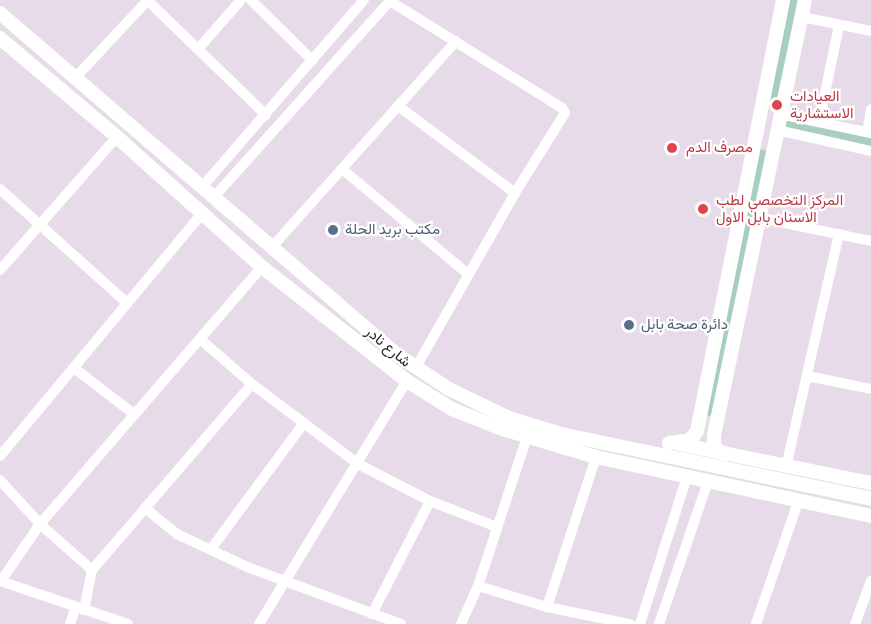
<!DOCTYPE html>
<html>
<head>
<meta charset="utf-8">
<style>
	body { margin:0 }
	#map { position:relative; width:871px; height:624px; overflow:hidden; background:#e8dbe9; font-family:Signika,Vazirmatn,sans-serif }
	div>[style] { position:absolute }
	.green>* { inset:0; background:#a8cfbd }
	.minor>* { height:10px; margin:-5px; padding:0 5px; transform-origin:5px; border-radius:5px; background:#fff }
	.major>* { height:14px; margin:-7px; padding:0 7px; transform-origin:7px; border-radius:7px; background:#fff }
	.dots>* { width:16px; height:16px; translate:-50% -50%; box-sizing:border-box; border:3px solid #fff; border-radius:50% }
	span { translate:-50% -50%; white-space:nowrap; text-align:center; line-height:1.15; -webkit-text-stroke:4.5px #fff; paint-order:stroke }
	.health-label { font-size:15px; color:#be3a42 }
	.left { translate:0 -50%; text-align:left }
	.service-label { font-size:15px; color:#4e5e75 }
	.street-label { font-size:15px; color:#231f23 }
</style>
</head>
<body>
<div id="map">
	<div class="green">
		<div style="clip-path:polygon(790px 0,799px 0,776px 109px,768px 108px)"></div>
		<div style="clip-path:polygon(786px 120px,871px 138px,871px 147px,785px 129px)"></div>
		<div style="clip-path:polygon(759px 149px,768px 151px,712px 416px,703px 415px)"></div>
	</div>
	<div class="minor">
		<div style="left:251px;top:0;width:86px;rotate:44.5deg"></div>
		<div style="left:148px;top:1px;width:164px;rotate:44deg"></div>
		<div style="left:390px;top:1px;width:203px;rotate:31.9deg"></div>
		<div style="left:562px;top:108px;width:6px;rotate:59deg"></div>
		<div style="left:565px;top:113px;width:94px;rotate:122deg"></div>
		<div style="left:515px;top:193px;width:202px;rotate:119.6deg"></div>
		<div style="left:802px;top:17px;width:70px;rotate:11.5deg"></div>
		<div style="left:198px;top:49px;width:65px;rotate:-48.7deg"></div>
		<div style="left:75px;top:78px;width:107px;rotate:-46.9deg"></div>
		<div style="left:398px;top:106px;width:146px;rotate:36.6deg"></div>
		<div style="left:780px;top:114px;width:93px;rotate:11.8deg"></div>
		<div style="left:819px;top:122px;width:99px;rotate:-78.3deg"></div>
		<div style="left:777px;top:130px;width:96px;rotate:12.6deg"></div>
		<div style="left:867px;top:132px;width:23px;rotate:-80deg"></div>
		<div style="left:342px;top:169px;width:165px;rotate:39.8deg"></div>
		<div style="left:202px;top:187px;width:247px;rotate:-49.1deg"></div>
		<div style="left:0;top:189px;width:171px;rotate:41.9deg"></div>
		<div style="left:214px;top:197px;width:265px;rotate:-48.1deg"></div>
		<div style="left:760px;top:218px;width:113px;rotate:11.7deg"></div>
		<div style="left:272px;top:247px;width:276px;rotate:-48.2deg"></div>
		<div style="left:0;top:270px;width:177px;rotate:-48.7deg"></div>
		<div style="left:200px;top:339px;width:69px;rotate:40.9deg"></div>
		<div style="left:252px;top:384px;width:133px;rotate:37deg"></div>
		<div style="left:358px;top:464px;width:81px;rotate:27.2deg"></div>
		<div style="left:430px;top:501px;width:72px;rotate:21.2deg"></div>
		<div style="left:74px;top:368px;width:76px;rotate:37.5deg"></div>
		<div style="left:807px;top:376px;width:65px;rotate:11.5deg"></div>
		<div style="left:0;top:456px;width:314px;rotate:-50.2deg"></div>
		<div style="left:786px;top:467px;width:239px;rotate:-77.2deg"></div>
		<div style="left:0;top:480px;width:59px;rotate:47.7deg"></div>
		<div style="left:40px;top:524px;width:69px;rotate:41.5deg"></div>
		<div style="left:145px;top:508px;width:41px;rotate:39.1deg"></div>
		<div style="left:177px;top:534px;width:77px;rotate:25.2deg"></div>
		<div style="left:247px;top:567px;width:164px;rotate:20.3deg"></div>
		<div style="left:211px;top:549px;width:157px;rotate:-53.6deg"></div>
		<div style="left:0;top:581px;width:135px;rotate:18.6deg"></div>
		<div style="left:1px;top:581px;width:69px;rotate:-55.6deg"></div>
		<div style="left:40px;top:524px;width:340px;rotate:-49.2deg"></div>
		<div style="left:478px;top:586px;width:72px;rotate:16.9deg"></div>
		<div style="left:547px;top:607px;width:85px;rotate:11.6deg"></div>
		<div style="left:547px;top:607px;width:158px;rotate:-71.9deg"></div>
		<div style="left:84px;top:610px;width:41px;rotate:-78.7deg"></div>
		<div style="left:92px;top:570px;width:245px;rotate:-49.3deg"></div>
		<div style="left:372px;top:614px;width:127px;rotate:-62.8deg"></div>
		<div style="left:70px;top:624px;width:18px;rotate:-71deg"></div>
		<div style="left:259px;top:624px;width:285px;rotate:-58.7deg"></div>
		<div style="left:461px;top:624px;width:42px;rotate:-65.9deg"></div>
		<div style="left:478px;top:586px;width:157px;rotate:-71.8deg"></div>
		<div style="left:640px;top:624px;width:154px;rotate:-72.3deg"></div>
		<div style="left:659px;top:624px;width:150px;rotate:-71deg"></div>
		<div style="left:756px;top:624px;width:129px;rotate:-71deg"></div>
		<div style="left:855px;top:624px;width:46px;rotate:-69.6deg"></div>
	</div>
	<div class="major">
		<div style="left:0;top:13px;width:523px;rotate:40.73deg"></div>
		<div style="left:396px;top:354px;width:64px;rotate:33.4deg"></div>
		<div style="left:449px;top:389px;width:67px;rotate:25.8deg"></div>
		<div style="left:509px;top:418px;width:54px;rotate:17.1deg"></div>
		<div style="left:561px;top:434px;width:317px;rotate:11.8deg"></div>
		<div style="left:0;top:38px;width:153px;rotate:40.2deg"></div>
		<div style="left:117px;top:137px;width:195px;rotate:41.9deg"></div>
		<div style="left:262px;top:267px;width:184px;rotate:38.2deg"></div>
		<div style="left:407px;top:381px;width:53px;rotate:31.9deg"></div>
		<div style="left:452px;top:409px;width:54px;rotate:21.8deg"></div>
		<div style="left:502px;top:429px;width:98px;rotate:16.6deg"></div>
		<div style="left:596px;top:457px;width:281px;rotate:12.1deg"></div>
		<div style="left:669px;top:443px;width:21px;rotate:-8deg"></div>
		<div style="left:690px;top:440px;width:11px;rotate:-52deg"></div>
		<div style="left:697px;top:431px;width:439px;rotate:-78.7deg"></div>
		<div style="left:679px;top:444px;width:196px;rotate:11.5deg"></div>
		<div style="left:724px;top:454px;width:12px;rotate:-145deg"></div>
		<div style="left:714px;top:447px;width:12px;rotate:-90deg"></div>
		<div style="left:714px;top:435px;width:444px;rotate:-78.2deg"></div>
	</div>
	<div class="dots">
		<div style="left:777px;top:105px;background:#e0444e"></div>
		<div style="left:672px;top:148px;background:#e0444e"></div>
		<div style="left:703px;top:209px;background:#e0444e"></div>
		<div style="left:333px;top:230px;background:#5c6f8a"></div>
		<div style="left:629px;top:325px;background:#5c6f8a"></div>
	</div>
	<div class="health-label">
		<span class="left" style="left:790px;top:105px">العيادات<br>الاستشارية</span>
		<span class="left" style="left:686px;top:148px">مصرف الدم</span>
		<span class="left" style="left:716px;top:209px">المركز التخصصي لطب<br>الاسنان بابل الاول</span>
	</div>
	<div class="service-label">
		<span class="left" style="left:345px;top:230px">مكتب بريد الحلة</span>
		<span class="left" style="left:641px;top:325px">دائرة صحة بابل</span>
	</div>
	<div class="street-label">
		<span style="left:388px;top:347px;rotate:40deg">شارع نادر</span>
	</div>
</div>
</body>
</html>
